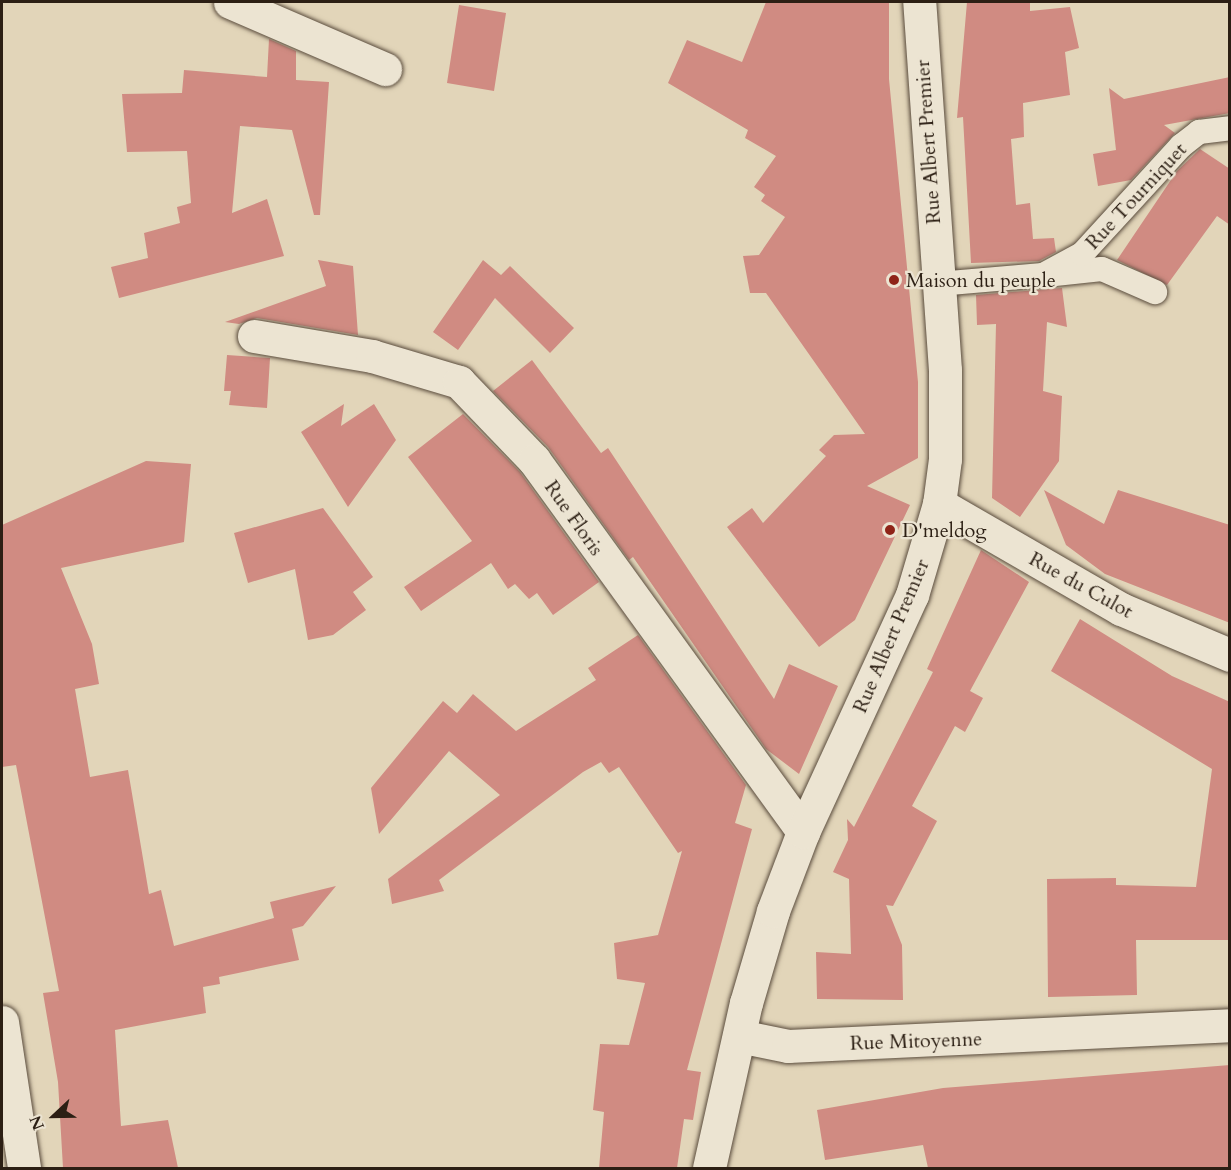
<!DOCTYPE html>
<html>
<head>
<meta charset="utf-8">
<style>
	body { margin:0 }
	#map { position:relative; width:1231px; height:1170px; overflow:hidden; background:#e2d5b9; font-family:Cardo,serif }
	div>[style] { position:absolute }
	.building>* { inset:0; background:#d08b82 }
	.roads { filter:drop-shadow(0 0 2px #5a4c3d) drop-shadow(0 0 2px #5a4c3d) }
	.lane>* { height:24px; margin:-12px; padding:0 12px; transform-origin:12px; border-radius:12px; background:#ece4d2 }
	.street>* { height:33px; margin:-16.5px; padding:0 16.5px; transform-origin:16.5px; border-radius:16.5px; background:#ece4d2 }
	.secondary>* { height:33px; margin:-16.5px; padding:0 16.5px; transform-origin:16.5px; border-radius:16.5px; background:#ece4d2 }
	.dots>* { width:16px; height:16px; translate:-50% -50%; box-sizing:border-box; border:3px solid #ece4d2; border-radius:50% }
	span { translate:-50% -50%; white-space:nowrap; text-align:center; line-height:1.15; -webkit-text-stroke:4.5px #ece4d2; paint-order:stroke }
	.street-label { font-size:20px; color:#2c1f14 }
	.poi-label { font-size:20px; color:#2c1f14 }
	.left { translate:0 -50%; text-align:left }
	.frame { position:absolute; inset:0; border:3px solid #2c1f14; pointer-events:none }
	.north { position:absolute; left:24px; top:1086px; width:60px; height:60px; -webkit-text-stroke:4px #ece4d2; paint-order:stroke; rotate:248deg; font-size:16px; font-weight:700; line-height:24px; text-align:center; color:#2c1f14 }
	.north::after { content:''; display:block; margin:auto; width:21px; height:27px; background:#2c1f14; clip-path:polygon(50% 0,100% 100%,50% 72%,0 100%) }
</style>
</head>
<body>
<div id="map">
	<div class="building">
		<div style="clip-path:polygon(766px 2px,889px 2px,889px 79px,918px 382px,918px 458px,867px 486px,910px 505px,855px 620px,819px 647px,727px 527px,752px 508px,763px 523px,826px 456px,819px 450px,834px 435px,865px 434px,766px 293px,750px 293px,743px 256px,759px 255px,785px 217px,761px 201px,765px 195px,754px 187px,776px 156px,745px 138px,748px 130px,668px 83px,687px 40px,742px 62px)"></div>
		<div style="clip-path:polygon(967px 2px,1030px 2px,1030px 11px,1070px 7px,1079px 48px,1065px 52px,1070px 95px,1023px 103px,1024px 137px,1011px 139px,1016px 205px,1030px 203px,1033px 239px,1054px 238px,1056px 252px,1039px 261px,971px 263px,963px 117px,957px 118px)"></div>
		<div style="clip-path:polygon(459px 5px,506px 13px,494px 91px,447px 83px)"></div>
		<div style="clip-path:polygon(269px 39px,296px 51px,296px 80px,329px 82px,320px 215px,314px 215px,292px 130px,240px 126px,232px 213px,267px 199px,284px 256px,119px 298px,111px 267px,148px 258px,144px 233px,180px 223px,177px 207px,191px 203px,187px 151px,127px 152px,122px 94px,182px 93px,184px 70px,267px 77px)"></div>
		<div style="clip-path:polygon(1230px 77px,1230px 113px,1164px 125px,1175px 133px,1131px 180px,1098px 186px,1093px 154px,1116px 150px,1109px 88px,1124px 99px)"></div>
		<div style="clip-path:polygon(1200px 149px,1230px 169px,1230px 225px,1217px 216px,1167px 285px,1117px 260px,1177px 171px)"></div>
		<div style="clip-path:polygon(318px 260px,353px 266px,358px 335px,257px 318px,239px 324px,225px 322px,326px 286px)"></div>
		<div style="clip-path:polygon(483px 260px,501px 275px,510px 266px,574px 328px,550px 353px,495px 298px,458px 350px,433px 332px)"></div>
		<div style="clip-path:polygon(1062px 288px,1067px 327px,1047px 322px,1043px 391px,1062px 396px,1059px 461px,1020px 517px,992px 498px,996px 324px,977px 325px,976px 295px)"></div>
		<div style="clip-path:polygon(227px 355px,270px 358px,267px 408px,229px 405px,231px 391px,224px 391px)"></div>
		<div style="clip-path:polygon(532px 360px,601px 453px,608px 448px,774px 699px,789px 664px,838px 686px,799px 774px,766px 749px,633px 557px,629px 560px,548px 447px,493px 391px)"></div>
		<div style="clip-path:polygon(344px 404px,341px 426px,374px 404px,396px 440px,348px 507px,301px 432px)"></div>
		<div style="clip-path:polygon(463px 414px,520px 472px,599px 582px,553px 615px,537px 593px,529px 599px,515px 584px,508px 589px,491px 563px,421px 611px,404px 587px,472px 541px,408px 457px)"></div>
		<div style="clip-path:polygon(146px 461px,191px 464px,184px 542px,61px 568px,92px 644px,99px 684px,75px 689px,90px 777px,128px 770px,149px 894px,161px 890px,174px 946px,274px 918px,270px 902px,336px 886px,303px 926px,292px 929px,299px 960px,219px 977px,220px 984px,203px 987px,206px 1013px,115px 1030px,121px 1126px,168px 1120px,178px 1168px,63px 1168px,58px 1082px,43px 993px,59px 991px,16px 765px,2px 767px,2px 525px)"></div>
		<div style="clip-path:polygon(1044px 490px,1104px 524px,1118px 490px,1230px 525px,1230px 623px,1105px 574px,1066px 545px)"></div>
		<div style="clip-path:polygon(323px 508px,373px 577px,353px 592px,366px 610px,333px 635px,308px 640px,295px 569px,248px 583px,234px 533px)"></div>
		<div style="clip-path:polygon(981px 550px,1029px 582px,970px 691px,983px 698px,965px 732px,955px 726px,912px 806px,937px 821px,893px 906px,886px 905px,902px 945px,903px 1000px,817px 999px,816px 952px,851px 954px,849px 879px,833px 872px,848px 840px,847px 819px,854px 827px,933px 672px,927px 669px)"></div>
		<div style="clip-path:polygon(1080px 619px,1172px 676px,1230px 702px,1230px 940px,1136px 940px,1137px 995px,1048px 997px,1047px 879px,1116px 878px,1116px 885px,1196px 887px,1212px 769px,1051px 671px)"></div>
		<div style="clip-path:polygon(638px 635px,746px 785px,735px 823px,752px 829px,687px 1070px,701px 1072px,693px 1120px,684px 1119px,677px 1168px,599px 1168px,604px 1112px,593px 1110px,600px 1044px,629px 1045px,645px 983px,617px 979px,614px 943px,658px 935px,682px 851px,678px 853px,619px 767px,609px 773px,601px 762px,583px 772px,439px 880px,444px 891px,392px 904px,388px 879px,500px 795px,449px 751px,379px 834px,371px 788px,443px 701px,457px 713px,473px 694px,516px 731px,596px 680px,588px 668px)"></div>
		<div style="clip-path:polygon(1230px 1065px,1230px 1168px,928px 1168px,923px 1145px,825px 1160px,817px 1110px,943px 1088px)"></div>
	</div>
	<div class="roads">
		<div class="lane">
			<div style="left:1055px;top:274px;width:47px;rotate:-6.1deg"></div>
			<div style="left:1102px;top:269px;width:58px;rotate:23.5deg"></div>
			<div style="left:938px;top:284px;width:105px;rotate:-4.9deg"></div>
			<div style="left:1043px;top:275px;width:44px;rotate:-28.3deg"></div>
			<div style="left:1082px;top:254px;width:147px;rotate:-47.5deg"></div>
			<div style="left:1181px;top:146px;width:23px;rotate:-38deg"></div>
			<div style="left:1199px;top:132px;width:31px;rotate:-7deg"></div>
		</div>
		<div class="street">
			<div style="left:230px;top:2px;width:169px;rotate:23.4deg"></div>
			<div style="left:254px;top:336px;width:120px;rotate:9.6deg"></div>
			<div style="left:372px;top:356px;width:91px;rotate:16.6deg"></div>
			<div style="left:459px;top:382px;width:108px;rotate:46.1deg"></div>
			<div style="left:534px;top:460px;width:459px;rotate:54.1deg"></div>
			<div style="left:939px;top:504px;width:210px;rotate:30deg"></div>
			<div style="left:1121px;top:609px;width:118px;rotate:22.9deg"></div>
			<div style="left:2px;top:1022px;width:148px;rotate:81.4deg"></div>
			<div style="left:739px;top:1036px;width:50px;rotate:11.5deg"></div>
			<div style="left:788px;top:1046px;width:442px;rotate:-2.7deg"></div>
		</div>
		<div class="secondary">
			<div style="left:709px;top:1168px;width:169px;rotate:-77.4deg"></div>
			<div style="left:746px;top:1003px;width:96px;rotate:-73.6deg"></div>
			<div style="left:773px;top:911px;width:85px;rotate:-69.2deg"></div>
			<div style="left:803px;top:832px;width:261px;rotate:-65.3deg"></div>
			<div style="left:912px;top:595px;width:95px;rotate:-73.5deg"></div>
			<div style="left:939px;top:504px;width:45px;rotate:-82.4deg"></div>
			<div style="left:945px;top:459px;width:89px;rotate:-90deg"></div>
			<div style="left:945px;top:370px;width:369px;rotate:-94deg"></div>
		</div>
	</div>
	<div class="dots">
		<div style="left:894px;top:280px;background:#8f2418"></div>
		<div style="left:890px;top:530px;background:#8f2418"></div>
	</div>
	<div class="street-label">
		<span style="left:928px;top:142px;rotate:-94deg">Rue Albert Premier</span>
		<span style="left:1136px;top:196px;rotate:-47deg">Rue Tourniquet</span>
		<span style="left:574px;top:518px;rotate:55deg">Rue Floris</span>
		<span style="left:1081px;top:585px;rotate:29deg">Rue du Culot</span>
		<span style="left:891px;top:636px;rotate:-67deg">Rue Albert Premier</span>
		<span style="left:916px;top:1041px;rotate:-2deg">Rue Mitoyenne</span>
	</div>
	<div class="poi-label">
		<span class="left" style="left:906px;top:280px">Maison du peuple</span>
		<span class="left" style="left:902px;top:530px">D'meldog</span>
	</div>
	<div class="frame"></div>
	<div class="north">N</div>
</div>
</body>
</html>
